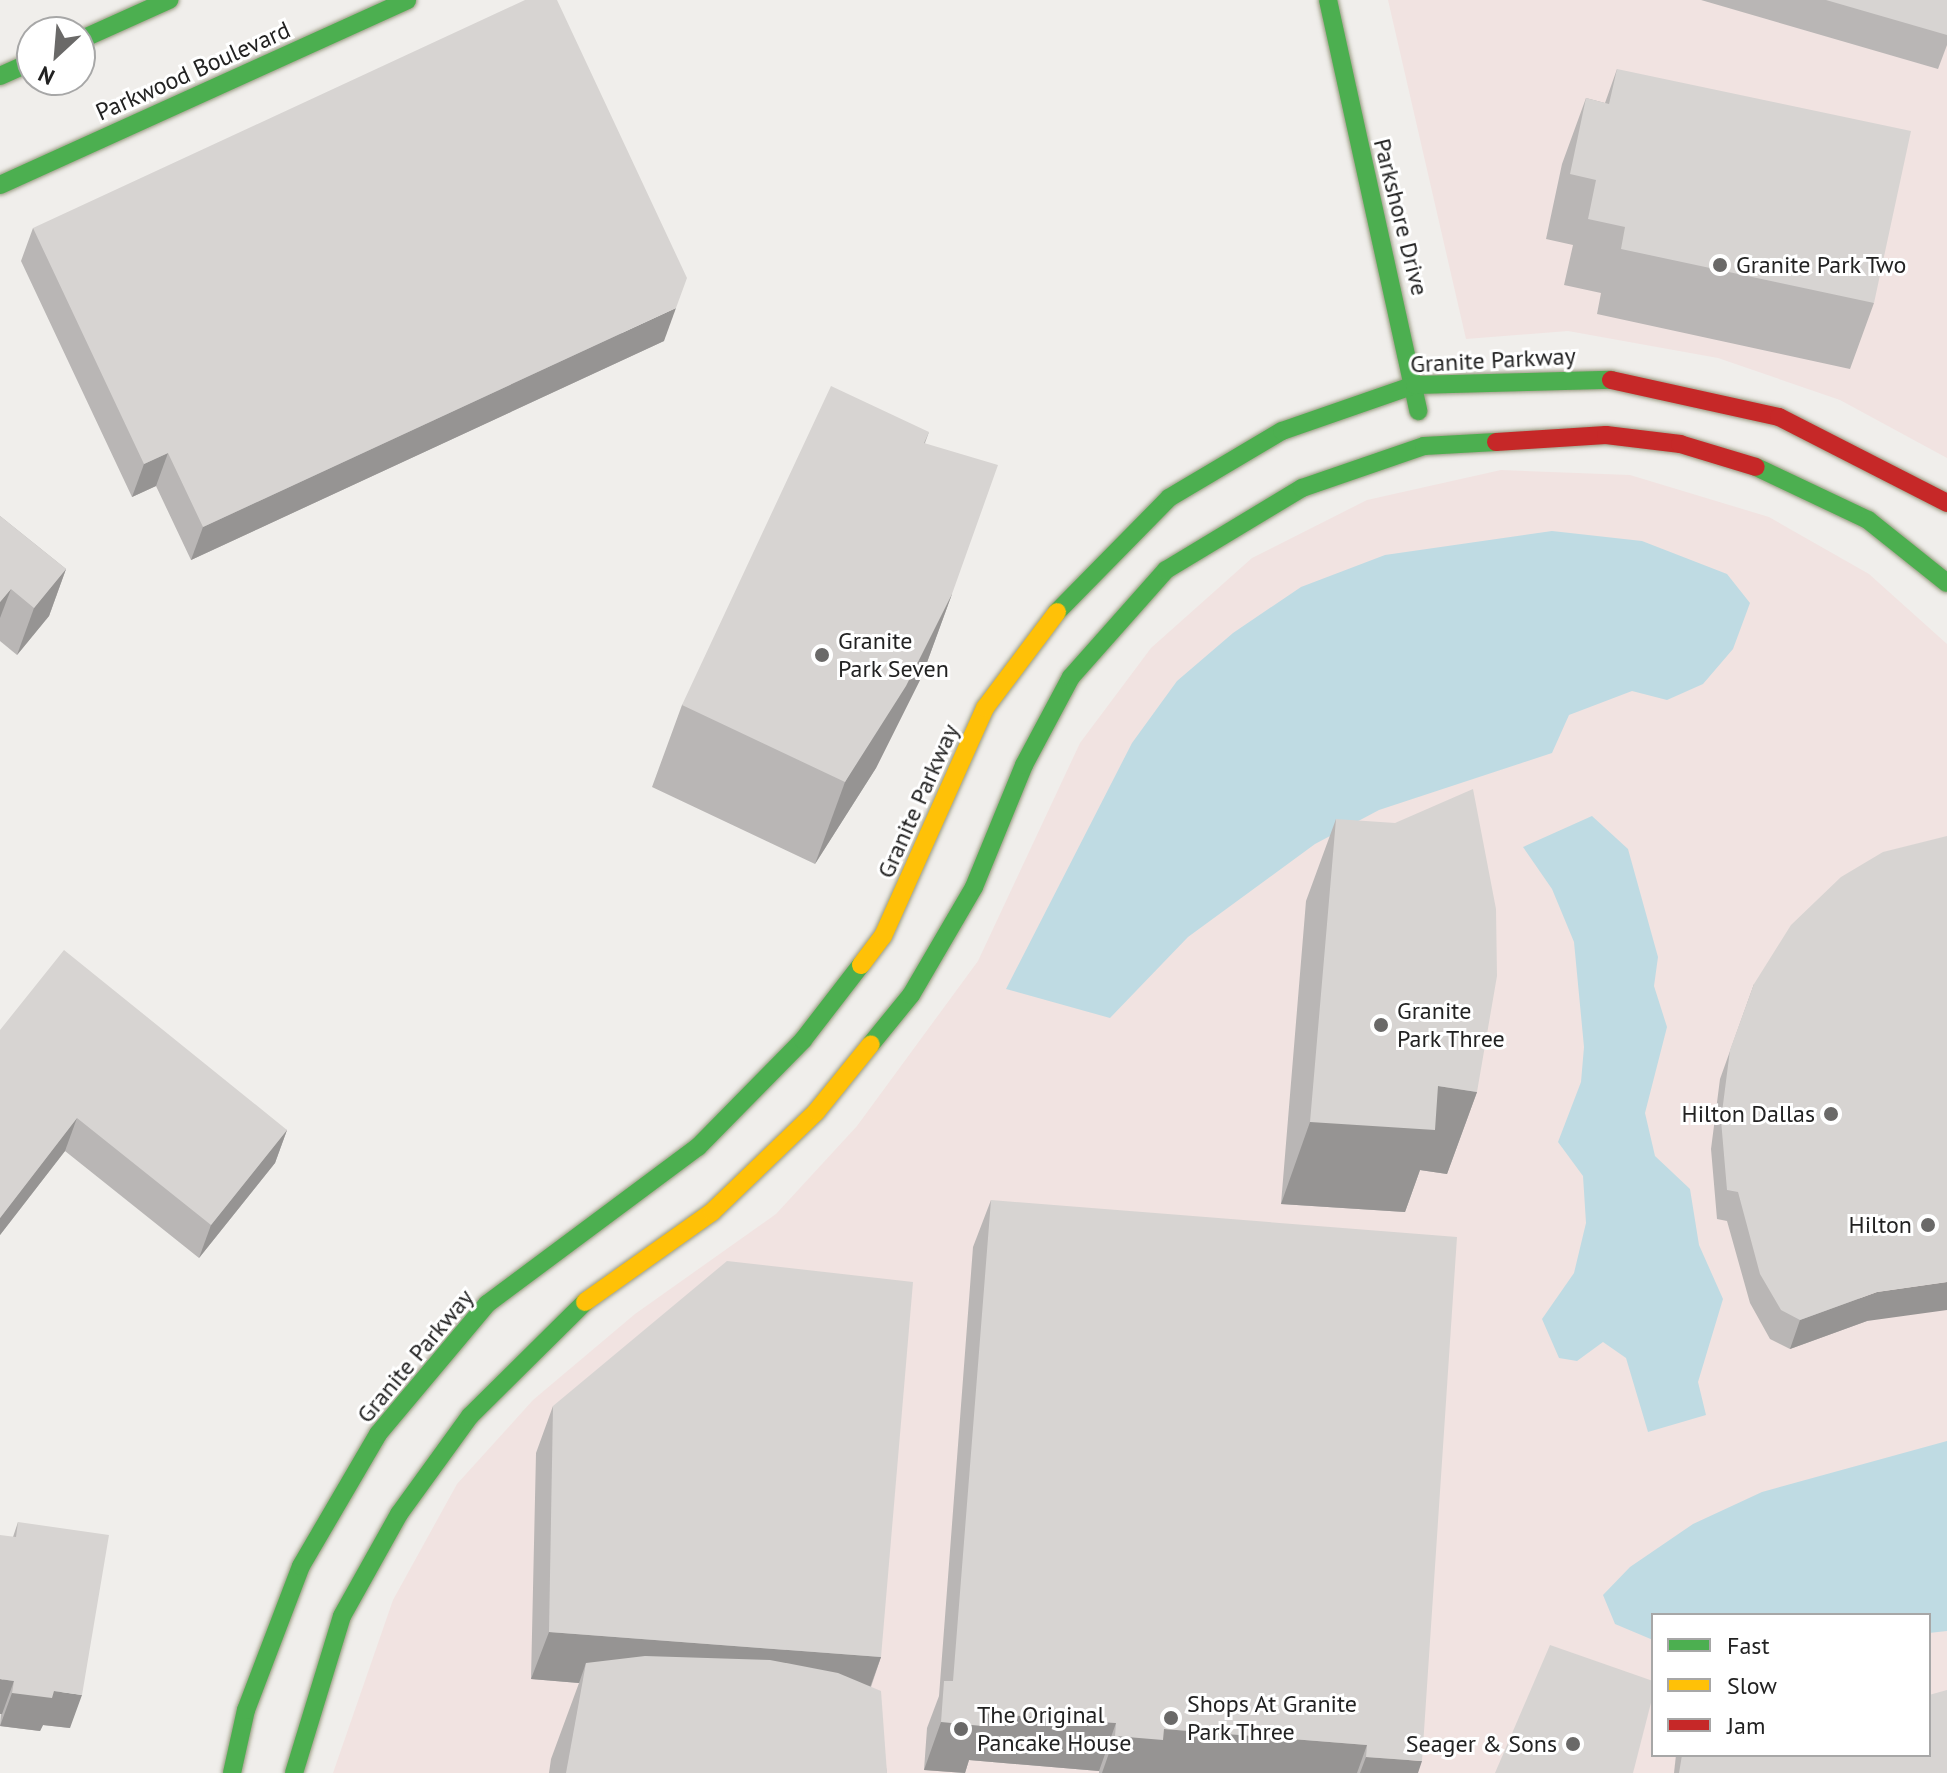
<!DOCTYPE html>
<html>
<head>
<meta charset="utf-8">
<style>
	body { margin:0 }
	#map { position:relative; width:1947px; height:1773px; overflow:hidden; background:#f0eeeb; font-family:"PT Sans",sans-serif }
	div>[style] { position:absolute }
	.commercial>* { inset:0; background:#f1e3e1 }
	.water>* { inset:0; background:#bfdbe3 }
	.roads { filter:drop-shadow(0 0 2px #999a82) drop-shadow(0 0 2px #999a82) }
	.fast>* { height:18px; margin:-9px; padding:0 9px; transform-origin:9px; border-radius:9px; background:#4caf50 }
	.slow>* { height:18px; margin:-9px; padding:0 9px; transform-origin:9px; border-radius:9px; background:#ffc107 }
	.jam>* { height:18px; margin:-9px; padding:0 9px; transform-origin:9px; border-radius:9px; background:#c62828 }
	.wall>* { inset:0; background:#b9b6b5 }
	.shaded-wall>* { inset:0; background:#969493 }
	.building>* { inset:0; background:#d7d4d2 }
	.dots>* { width:22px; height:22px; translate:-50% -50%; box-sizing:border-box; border:4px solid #fff; border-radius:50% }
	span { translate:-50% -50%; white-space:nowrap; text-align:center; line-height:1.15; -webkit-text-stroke:6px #fff; paint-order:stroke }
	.street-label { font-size:24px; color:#222 }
	.poi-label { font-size:24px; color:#222 }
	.left { translate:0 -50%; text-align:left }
	.right { translate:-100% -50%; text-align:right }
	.legend { position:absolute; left:1651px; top:1613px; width:280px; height:144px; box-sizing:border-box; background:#fff; border:2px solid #a7a7a7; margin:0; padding:10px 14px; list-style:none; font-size:24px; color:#222 }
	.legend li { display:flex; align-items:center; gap:16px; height:40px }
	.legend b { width:40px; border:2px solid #a7a7a7 }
	.north { position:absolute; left:16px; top:16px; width:80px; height:80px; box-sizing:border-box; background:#fff; border:2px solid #a7a7a7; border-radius:50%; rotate:206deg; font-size:22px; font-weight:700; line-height:32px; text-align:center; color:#222 }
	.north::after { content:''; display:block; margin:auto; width:28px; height:36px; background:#6a6968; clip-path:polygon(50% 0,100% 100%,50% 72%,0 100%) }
</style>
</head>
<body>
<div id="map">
	<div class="commercial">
		<div style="clip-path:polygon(1388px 0,1947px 0,1947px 458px,1840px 400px,1718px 358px,1568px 331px,1466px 339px)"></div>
		<div style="clip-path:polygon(evenodd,1501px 470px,1630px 475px,1769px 517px,1869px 574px,1947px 644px,1947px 1773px,333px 1773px,393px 1600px,457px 1484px,533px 1400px,635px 1314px,776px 1214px,857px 1126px,978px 961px,1080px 743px,1151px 648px,1252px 558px,1367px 500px,1501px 470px,1653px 1615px,1929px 1615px,1929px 1755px,1653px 1755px,1653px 1615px)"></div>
	</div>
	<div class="water">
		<div style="clip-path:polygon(1552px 531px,1642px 541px,1727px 574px,1750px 603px,1733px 649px,1703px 684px,1667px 700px,1632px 691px,1569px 715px,1552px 753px,1379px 810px,1315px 844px,1188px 937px,1110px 1018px,1006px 989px,1132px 743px,1177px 681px,1233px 633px,1301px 587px,1385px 555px)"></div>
		<div style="clip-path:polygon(1592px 816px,1628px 849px,1658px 957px,1654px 986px,1667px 1027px,1645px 1113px,1655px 1156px,1690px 1189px,1699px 1245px,1723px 1299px,1698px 1382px,1706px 1415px,1648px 1432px,1626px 1358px,1603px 1342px,1577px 1361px,1559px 1358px,1542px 1319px,1574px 1273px,1586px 1223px,1583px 1176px,1558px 1142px,1581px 1082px,1584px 1047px,1574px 942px,1552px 889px,1523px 847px)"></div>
		<div style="clip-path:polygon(1947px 1441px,1947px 1631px,1929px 1633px,1929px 1615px,1653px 1615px,1653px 1640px,1615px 1624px,1603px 1595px,1630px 1567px,1693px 1524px,1762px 1492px)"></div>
	</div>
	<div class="roads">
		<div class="fast">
			<div style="left:1328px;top:0;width:421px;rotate:77.6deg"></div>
			<div style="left:80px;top:40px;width:98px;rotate:-24.2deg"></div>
			<div style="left:0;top:76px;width:35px;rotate:-24deg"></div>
			<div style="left:0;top:185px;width:447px;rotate:-24.4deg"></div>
			<div style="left:1756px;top:467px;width:124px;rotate:25.3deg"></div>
			<div style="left:1868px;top:520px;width:101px;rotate:38.6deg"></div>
			<div style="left:1057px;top:612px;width:160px;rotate:-45.5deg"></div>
			<div style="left:1169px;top:498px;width:131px;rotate:-30.7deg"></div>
			<div style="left:1282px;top:431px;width:141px;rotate:-19.1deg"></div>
			<div style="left:1415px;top:385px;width:196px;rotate:-1.5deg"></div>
			<div style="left:871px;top:1044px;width:63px;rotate:-50.8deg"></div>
			<div style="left:911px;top:995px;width:125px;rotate:-59.7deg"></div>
			<div style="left:974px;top:887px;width:132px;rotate:-67.7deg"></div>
			<div style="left:1024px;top:765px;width:100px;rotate:-61.9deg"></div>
			<div style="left:1071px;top:677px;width:143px;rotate:-48.4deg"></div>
			<div style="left:1166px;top:570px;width:159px;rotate:-31.1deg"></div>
			<div style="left:1302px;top:488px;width:129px;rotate:-19deg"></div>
			<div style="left:1424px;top:446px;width:72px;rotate:-3.2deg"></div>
			<div style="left:232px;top:1773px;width:65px;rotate:-77.5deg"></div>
			<div style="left:246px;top:1710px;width:154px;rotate:-69.1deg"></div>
			<div style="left:301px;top:1566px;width:153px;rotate:-59.7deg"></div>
			<div style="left:378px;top:1434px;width:170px;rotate:-50deg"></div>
			<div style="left:487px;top:1304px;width:263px;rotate:-36.7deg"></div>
			<div style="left:698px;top:1147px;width:150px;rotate:-45.5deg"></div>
			<div style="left:803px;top:1040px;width:95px;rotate:-52.3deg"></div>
			<div style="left:294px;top:1773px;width:164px;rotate:-73deg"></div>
			<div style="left:342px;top:1616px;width:117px;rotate:-60.8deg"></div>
			<div style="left:399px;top:1514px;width:121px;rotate:-54.1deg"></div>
			<div style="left:470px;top:1416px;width:162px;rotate:-44.7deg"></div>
		</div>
		<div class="slow">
			<div style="left:861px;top:965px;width:36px;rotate:-53deg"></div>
			<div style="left:883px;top:936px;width:250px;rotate:-65.9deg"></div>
			<div style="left:985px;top:708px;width:120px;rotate:-53.1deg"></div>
			<div style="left:585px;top:1302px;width:156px;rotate:-35.3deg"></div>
			<div style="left:712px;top:1212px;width:144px;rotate:-43.9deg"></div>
			<div style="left:816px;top:1112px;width:87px;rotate:-51deg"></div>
		</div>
		<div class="jam">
			<div style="left:1611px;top:380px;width:172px;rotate:12.4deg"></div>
			<div style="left:1779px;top:417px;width:189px;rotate:27.1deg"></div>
			<div style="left:1496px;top:442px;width:110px;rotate:-3.6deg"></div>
			<div style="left:1606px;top:435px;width:75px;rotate:6.9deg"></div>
			<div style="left:1680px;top:444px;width:79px;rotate:16.8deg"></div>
		</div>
	</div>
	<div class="wall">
		<div style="clip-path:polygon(1701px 0,1947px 0,1947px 45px,1938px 69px)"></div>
		<div style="clip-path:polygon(1617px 69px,1874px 303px,1850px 369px,1597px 314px,1601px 293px,1564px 285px,1573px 245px,1546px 239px,1562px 164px,1586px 98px,1605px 103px)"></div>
		<div style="clip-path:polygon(33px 228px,664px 341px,191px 560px,156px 486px,132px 497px,21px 261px)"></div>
		<div style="clip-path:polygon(929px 432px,925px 443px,952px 594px,922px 676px,876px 768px,815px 864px,652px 787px,682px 705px)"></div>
		<div style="clip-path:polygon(0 516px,66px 569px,49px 616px,17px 655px,0 641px)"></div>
		<div style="clip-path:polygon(1336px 819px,1477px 1092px,1447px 1174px,1420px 1170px,1405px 1212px,1281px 1204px,1306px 901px)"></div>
		<div style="clip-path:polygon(1754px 984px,1867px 1321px,1790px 1349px,1770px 1339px,1750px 1303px,1727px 1221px,1717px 1219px,1711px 1149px,1720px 1079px)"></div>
		<div style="clip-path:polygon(0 1030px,287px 1130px,275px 1163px,199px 1258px,65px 1151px,0 1235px)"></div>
		<div style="clip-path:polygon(991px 1200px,1418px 1773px,1099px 1773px,1099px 1771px,969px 1760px,965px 1773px,924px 1770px,927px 1728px,939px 1696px,973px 1247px)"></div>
		<div style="clip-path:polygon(553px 1406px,881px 1657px,871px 1687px,887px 1773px,549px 1773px,551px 1759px,579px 1683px,531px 1679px,536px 1453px)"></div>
		<div style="clip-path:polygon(18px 1522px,70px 1728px,43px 1725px,40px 1731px,0 1726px,13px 1537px)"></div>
		<div style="clip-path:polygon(1676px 1755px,1929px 1755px,1947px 1773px,1674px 1773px)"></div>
	</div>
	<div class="shaded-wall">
		<div style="clip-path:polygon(676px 308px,664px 341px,191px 560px,203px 527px)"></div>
		<div style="clip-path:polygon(168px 453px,156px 486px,132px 497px,144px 464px)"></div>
		<div style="clip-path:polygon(66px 569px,49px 616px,17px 655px,34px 608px)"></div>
		<div style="clip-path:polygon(11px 589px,0 618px,0 602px)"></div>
		<div style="clip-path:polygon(952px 594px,922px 676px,876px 768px,815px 864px,845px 782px)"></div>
		<div style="clip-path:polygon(1438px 1086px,1477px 1092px,1447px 1174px,1420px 1170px,1405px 1212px,1281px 1204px,1310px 1122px)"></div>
		<div style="clip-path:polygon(77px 1118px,65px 1151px,0 1235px,0 1218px)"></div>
		<div style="clip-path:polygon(287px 1130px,275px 1163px,199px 1258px,211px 1225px)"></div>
		<div style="clip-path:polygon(1947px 1282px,1947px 1310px,1867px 1321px,1790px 1349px,1800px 1320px,1877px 1292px)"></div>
		<div style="clip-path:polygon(549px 1632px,881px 1657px,864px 1704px,586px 1663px,579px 1683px,531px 1679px)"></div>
		<div style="clip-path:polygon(0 1679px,14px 1681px,2px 1714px,0 1714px)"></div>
		<div style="clip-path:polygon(54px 1691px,82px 1695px,70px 1728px,43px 1725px,40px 1731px,0 1726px,12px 1693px)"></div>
		<div style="clip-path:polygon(983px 1713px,1116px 1723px,1099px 1771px,969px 1760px,965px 1773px,924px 1770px,941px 1722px)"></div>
		<div style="clip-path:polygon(1164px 1729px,1367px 1745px,1357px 1773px,1102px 1773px,1115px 1736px)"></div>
		<div style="clip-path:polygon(1366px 1757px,1422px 1761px,1418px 1773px,1360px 1773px)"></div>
	</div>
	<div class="building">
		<div style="clip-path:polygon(525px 0,557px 0,687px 278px,676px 308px,203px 527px,168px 453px,144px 464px,33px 228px)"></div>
		<div style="clip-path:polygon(1826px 0,1947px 0,1947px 35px)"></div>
		<div style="clip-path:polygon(1617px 69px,1911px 131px,1874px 303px,1621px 249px,1625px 227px,1588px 219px,1596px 180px,1570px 174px,1586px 98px,1609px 104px)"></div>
		<div style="clip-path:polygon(831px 386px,929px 432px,924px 443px,998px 465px,952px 594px,906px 686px,845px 782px,682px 705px)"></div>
		<div style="clip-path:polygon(0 516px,66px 569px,34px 608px,11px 589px,0 602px)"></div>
		<div style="clip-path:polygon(1473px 789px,1496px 909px,1497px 976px,1477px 1092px,1438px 1086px,1435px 1130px,1310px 1122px,1336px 819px,1395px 823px)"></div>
		<div style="clip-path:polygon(1947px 836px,1947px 1282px,1877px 1292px,1800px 1320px,1781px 1310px,1760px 1274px,1738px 1192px,1727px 1190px,1721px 1120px,1730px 1050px,1754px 984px,1791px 925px,1841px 877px,1883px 852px)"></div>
		<div style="clip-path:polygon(64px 950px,287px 1130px,211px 1225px,77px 1118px,0 1218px,0 1030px)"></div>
		<div style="clip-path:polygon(991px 1200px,1457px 1237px,1422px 1761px,1366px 1757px,1367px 1745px,1164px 1729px,1163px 1740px,1115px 1736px,1116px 1723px,983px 1713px,982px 1726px,941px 1722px,944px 1681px,953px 1681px)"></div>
		<div style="clip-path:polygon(727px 1261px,913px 1282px,881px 1657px,549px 1632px,553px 1406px)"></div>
		<div style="clip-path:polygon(18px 1522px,109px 1535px,82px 1695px,54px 1691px,52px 1698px,12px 1693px,14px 1681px,0 1679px,0 1535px,16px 1537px)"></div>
		<div style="clip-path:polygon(1550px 1645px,1653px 1681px,1653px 1695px,1633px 1773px,1495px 1773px)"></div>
		<div style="clip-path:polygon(645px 1656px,770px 1660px,838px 1673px,881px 1691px,887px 1773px,566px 1773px,586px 1663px)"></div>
		<div style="clip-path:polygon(1947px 1690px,1947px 1773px,1679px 1773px,1682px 1755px,1929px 1755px,1929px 1695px)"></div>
	</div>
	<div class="dots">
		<div style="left:1720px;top:265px;background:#6a6968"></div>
		<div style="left:822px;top:655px;background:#6a6968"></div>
		<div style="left:1381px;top:1025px;background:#6a6968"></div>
		<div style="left:1831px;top:1114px;background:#6a6968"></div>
		<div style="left:1928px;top:1225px;background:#6a6968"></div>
		<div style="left:1171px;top:1718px;background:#6a6968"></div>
		<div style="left:961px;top:1729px;background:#6a6968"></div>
		<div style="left:1573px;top:1744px;background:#6a6968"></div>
	</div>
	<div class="street-label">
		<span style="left:193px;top:71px;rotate:-24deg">Parkwood Boulevard</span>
		<span style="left:1401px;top:217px;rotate:76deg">Parkshore Drive</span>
		<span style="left:1493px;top:360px;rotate:-3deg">Granite Parkway</span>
		<span style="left:918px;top:801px;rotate:-66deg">Granite Parkway</span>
		<span style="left:415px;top:1356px;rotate:-50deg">Granite Parkway</span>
	</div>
	<div class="poi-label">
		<span class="left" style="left:1736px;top:265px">Granite Park Two</span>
		<span class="left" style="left:838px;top:655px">Granite<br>Park Seven</span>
		<span class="left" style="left:1397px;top:1025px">Granite<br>Park Three</span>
		<span class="right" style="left:1815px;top:1114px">Hilton Dallas</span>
		<span class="right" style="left:1912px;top:1225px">Hilton</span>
		<span class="left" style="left:1187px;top:1718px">Shops At Granite<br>Park Three</span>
		<span class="left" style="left:977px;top:1729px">The Original<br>Pancake House</span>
		<span class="right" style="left:1557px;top:1744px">Seager &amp; Sons</span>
	</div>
	<ul class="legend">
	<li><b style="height:10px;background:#4caf50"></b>Fast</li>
	<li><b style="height:10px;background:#ffc107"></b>Slow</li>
	<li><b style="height:10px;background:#c62828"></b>Jam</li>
	</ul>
	<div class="north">N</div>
</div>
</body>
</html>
